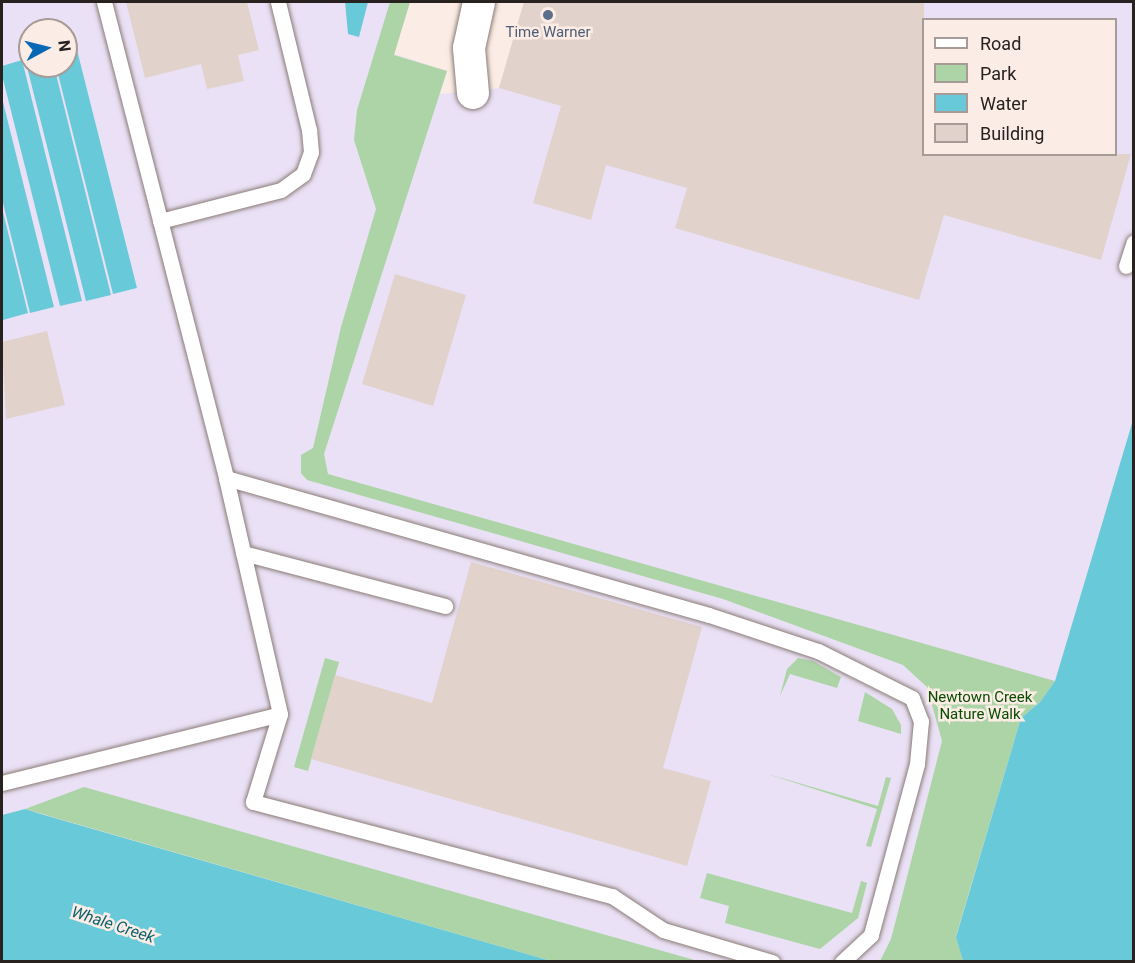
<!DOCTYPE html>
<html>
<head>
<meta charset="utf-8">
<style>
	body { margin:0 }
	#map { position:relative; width:1135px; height:963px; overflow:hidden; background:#fbece5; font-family:Roboto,sans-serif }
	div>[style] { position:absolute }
	.industrial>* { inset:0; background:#eae1f6 }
	.green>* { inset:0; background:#acd4a6 }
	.water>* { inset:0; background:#68c9d9 }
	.building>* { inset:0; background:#e1d2cb }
	.roads { filter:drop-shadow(0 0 2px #8a7c76) drop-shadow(0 0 2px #8a7c76) }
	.lane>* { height:15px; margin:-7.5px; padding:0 7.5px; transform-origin:7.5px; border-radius:7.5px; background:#fff }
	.street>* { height:32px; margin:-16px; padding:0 16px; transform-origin:16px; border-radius:16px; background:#fff }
	.dots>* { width:16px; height:16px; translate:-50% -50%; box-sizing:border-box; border:3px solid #fbece5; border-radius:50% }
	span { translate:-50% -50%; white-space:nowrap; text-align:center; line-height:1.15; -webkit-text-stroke:5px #fbece5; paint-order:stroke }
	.service-label { font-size:15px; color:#4e5e75 }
	.park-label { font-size:15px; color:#064d00 }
	.water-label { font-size:16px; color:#0d616c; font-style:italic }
	.frame { position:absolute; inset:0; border:3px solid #27211f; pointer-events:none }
	.legend { position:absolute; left:922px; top:18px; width:195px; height:138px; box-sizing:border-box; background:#fbece5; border:2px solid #a69b96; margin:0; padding:8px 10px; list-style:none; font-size:18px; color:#27211f }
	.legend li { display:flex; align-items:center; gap:12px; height:30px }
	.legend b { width:30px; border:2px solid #a69b96 }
	.north { position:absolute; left:18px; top:18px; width:60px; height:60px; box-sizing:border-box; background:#fbece5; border:2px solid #a69b96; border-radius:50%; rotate:83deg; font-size:16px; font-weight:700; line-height:24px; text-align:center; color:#27211f }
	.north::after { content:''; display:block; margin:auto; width:21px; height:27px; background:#0769b6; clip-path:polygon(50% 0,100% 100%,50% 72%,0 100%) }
</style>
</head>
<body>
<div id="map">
	<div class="industrial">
		<div style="clip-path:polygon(evenodd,2px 2px,410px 2px,394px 54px,447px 71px,440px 94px,499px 88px,524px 2px,1133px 2px,1133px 420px,1055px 681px,1040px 702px,1021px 718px,956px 936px,963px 961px,559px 961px,25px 809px,2px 815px,2px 2px,924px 20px,1116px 20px,1116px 154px,924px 154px,924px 20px,2px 2px,30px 30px,66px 30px,66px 66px,30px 66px,30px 30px)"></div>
	</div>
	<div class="green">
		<div style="clip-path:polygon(390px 2px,410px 2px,394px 55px,447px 71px,324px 454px,328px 474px,1055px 681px,1040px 702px,1021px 718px,956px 936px,963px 961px,880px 961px,891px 939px,942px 741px,927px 687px,903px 665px,723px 599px,307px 480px,301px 473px,301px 455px,313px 448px,341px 327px,376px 209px,354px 140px,357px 110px)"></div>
		<div style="clip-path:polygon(325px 658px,339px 662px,308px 771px,294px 767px)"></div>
		<div style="clip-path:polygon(798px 658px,813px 661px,841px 677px,837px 688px,790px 674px,780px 696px,787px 669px)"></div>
		<div style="clip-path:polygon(865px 692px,892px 709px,901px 725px,901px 734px,858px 721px)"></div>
		<div style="clip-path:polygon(764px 773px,878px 806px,886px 777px,891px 778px,871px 847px,866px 846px,877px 809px)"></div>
		<div style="clip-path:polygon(84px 787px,698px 961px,551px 961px,25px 809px)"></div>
		<div style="clip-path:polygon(707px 873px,852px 913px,861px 881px,867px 883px,858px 918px,820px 949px,725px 923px,729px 906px,700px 898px)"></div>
	</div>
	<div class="water">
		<div style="clip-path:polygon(345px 2px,368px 2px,359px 37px,348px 34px)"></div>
		<div style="clip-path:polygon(76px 46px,137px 288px,113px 294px,56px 66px,66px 66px,66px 49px)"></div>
		<div style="clip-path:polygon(30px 58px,30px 66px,54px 66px,111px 295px,86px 301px,25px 59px)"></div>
		<div style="clip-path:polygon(22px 60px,82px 301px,60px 306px,2px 75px,2px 66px)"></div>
		<div style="clip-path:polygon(2px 98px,54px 307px,30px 313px,2px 199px)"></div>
		<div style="clip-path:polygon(2px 208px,28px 313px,3px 320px,2px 315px)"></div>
		<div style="clip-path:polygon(1133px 420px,1133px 961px,963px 961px,956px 937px,1021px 718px,1040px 702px,1055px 681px)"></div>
		<div style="clip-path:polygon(25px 809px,41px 814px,551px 961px,2px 961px,2px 815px)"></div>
	</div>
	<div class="building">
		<div style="clip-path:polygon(126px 2px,247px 2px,259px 50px,238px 55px,244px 81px,207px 89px,201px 64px,145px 78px)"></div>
		<div style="clip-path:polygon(524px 2px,924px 2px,924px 154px,1131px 154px,1101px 260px,944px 215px,919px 300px,675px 228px,687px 188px,606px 165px,591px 220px,533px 203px,561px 106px,499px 88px)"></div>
		<div style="clip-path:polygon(395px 274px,466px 295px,433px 406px,362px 384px)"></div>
		<div style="clip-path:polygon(47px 331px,65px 405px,6px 419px,2px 342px)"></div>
		<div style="clip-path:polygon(471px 562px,702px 627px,663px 768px,711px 781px,687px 866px,311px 759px,335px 675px,432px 703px)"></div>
	</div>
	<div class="roads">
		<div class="lane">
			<div style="left:104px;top:2px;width:491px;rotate:75.6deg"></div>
			<div style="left:226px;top:478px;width:242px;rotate:77.1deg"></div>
			<div style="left:280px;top:714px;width:92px;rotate:107.1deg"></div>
			<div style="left:253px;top:802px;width:371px;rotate:14.7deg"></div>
			<div style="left:612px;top:896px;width:61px;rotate:33.7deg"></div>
			<div style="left:663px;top:930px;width:114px;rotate:16.4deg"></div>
			<div style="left:160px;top:221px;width:125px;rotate:-14.4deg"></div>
			<div style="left:281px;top:190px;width:27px;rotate:-36deg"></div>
			<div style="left:303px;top:174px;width:23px;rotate:-70deg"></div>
			<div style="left:311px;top:152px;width:22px;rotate:-95deg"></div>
			<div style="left:309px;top:130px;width:132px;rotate:-103.6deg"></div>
			<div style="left:1126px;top:266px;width:25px;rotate:-72deg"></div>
			<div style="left:226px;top:478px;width:502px;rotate:15.84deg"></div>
			<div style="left:709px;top:615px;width:115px;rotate:18.3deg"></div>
			<div style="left:818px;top:651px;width:105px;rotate:26.6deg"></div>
			<div style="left:912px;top:698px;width:25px;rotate:69deg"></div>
			<div style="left:921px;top:721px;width:43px;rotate:95.3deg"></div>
			<div style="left:917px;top:764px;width:177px;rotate:105.1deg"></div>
			<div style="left:871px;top:935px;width:40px;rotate:137deg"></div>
			<div style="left:243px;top:553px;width:209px;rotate:14.7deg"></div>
			<div style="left:2px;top:783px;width:286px;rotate:-13.9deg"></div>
		</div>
		<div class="street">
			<div style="left:473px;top:93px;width:45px;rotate:-95.1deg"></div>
			<div style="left:469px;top:48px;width:47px;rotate:-77.7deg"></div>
		</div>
	</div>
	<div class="dots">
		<div style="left:548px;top:15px;background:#5c6f8a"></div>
	</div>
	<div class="service-label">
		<span style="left:548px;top:33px">Time Warner</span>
	</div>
	<div class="park-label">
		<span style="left:980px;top:706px">Newtown Creek<br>Nature Walk</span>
	</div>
	<div class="water-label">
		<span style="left:113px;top:925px;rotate:18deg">Whale Creek</span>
	</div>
	<div class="frame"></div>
	<ul class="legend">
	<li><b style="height:8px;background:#fff"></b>Road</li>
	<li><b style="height:16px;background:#acd4a6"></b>Park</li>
	<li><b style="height:16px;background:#68c9d9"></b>Water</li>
	<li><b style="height:16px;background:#e1d2cb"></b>Building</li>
	</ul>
	<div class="north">N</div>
</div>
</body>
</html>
